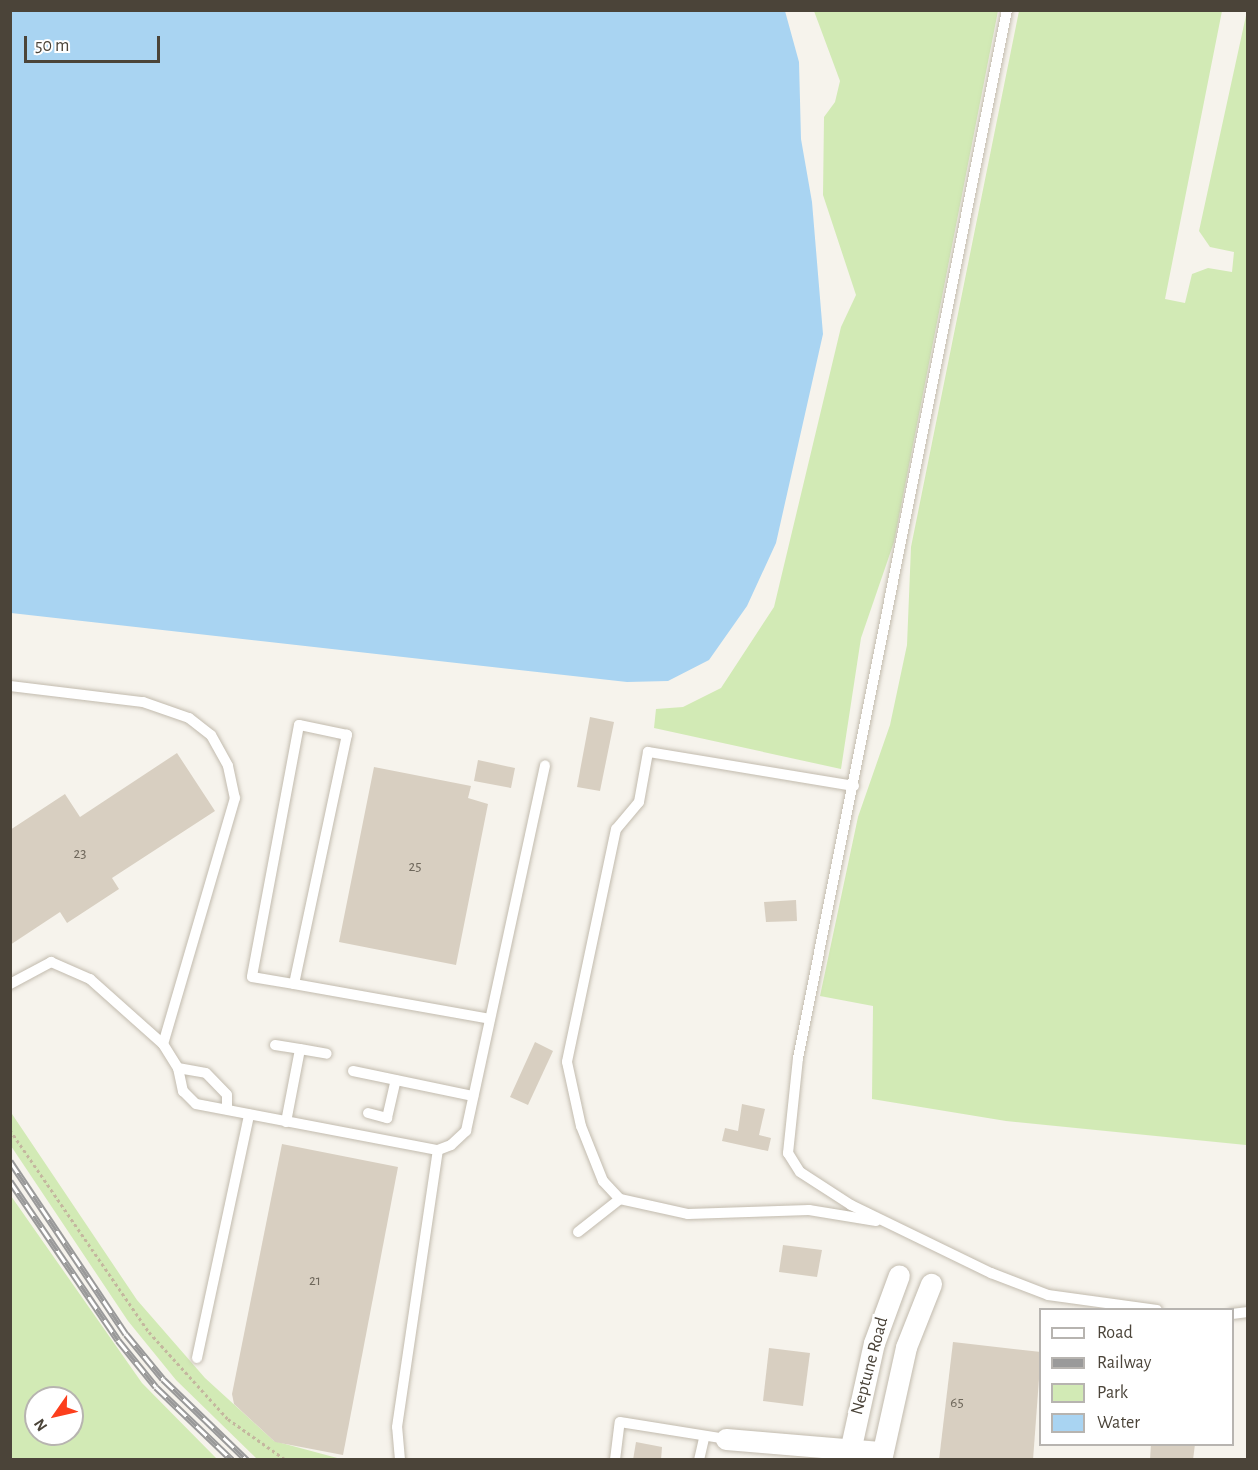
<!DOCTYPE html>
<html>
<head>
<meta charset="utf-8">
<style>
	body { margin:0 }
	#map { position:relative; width:1258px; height:1470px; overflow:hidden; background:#f6f3ec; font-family:"Alegreya Sans",sans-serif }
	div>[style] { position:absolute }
	.green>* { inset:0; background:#d2eab5 }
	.water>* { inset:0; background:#a9d4f2 }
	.building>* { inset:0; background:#d8cfc1 }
	.path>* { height:3px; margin-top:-1.5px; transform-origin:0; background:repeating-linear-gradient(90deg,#c4b79f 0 3px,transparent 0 6px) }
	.roads { filter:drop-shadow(0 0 2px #c2bbae) drop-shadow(0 0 2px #c2bbae) }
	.service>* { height:10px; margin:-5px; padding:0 5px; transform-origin:5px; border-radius:5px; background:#fff }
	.minor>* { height:21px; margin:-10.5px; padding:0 10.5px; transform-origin:10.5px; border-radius:10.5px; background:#fff }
	.rail>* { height:7px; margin-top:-3.5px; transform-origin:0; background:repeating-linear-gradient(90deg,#fff 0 14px,#9a9a9a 0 28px); box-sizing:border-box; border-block:2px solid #9a9a9a }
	span { translate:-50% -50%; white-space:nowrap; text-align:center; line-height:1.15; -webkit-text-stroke:5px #fff; paint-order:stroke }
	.number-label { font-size:15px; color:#6e675b }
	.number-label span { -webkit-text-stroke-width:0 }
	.street-label { font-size:18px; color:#4b4439 }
	.frame { position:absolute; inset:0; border:12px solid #4b4439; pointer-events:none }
	.legend { position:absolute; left:1039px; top:1308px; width:195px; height:138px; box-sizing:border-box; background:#fff; border:2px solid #b7b4b0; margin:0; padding:8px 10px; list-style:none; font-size:18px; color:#4b4439 }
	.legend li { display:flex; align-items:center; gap:12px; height:30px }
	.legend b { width:30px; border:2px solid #b7b4b0 }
	.north { position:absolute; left:24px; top:1386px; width:60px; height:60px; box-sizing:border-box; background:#fff; border:2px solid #b7b4b0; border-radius:50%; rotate:236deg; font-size:16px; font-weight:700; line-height:24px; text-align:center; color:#4b4439 }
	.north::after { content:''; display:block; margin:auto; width:21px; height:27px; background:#fc3f1d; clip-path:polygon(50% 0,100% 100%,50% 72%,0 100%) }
	.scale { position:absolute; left:24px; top:36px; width:136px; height:27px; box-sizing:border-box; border:3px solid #4b4439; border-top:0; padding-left:8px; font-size:18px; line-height:21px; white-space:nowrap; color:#4b4439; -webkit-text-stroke:4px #fff; paint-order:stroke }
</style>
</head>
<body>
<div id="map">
	<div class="green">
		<div style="clip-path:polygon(814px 11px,998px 11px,894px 542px,861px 638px,841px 769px,654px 728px,656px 709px,683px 707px,721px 688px,774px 607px,841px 327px,856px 295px,823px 195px,824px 117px,835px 102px,840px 81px)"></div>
		<div style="clip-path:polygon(1019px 11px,1222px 11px,1165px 299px,1185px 303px,1192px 274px,1208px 268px,1232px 272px,1234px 252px,1210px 247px,1199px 231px,1247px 11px,1246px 1145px,1006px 1121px,872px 1099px,873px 1006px,820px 996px,858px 817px,890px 725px,907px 645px,911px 547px)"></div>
		<div style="clip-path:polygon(10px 1111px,137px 1300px,205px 1378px,274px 1441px,341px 1459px,257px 1459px,176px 1380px,128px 1321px,11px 1146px)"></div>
		<div style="clip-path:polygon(evenodd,11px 1196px,142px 1383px,217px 1459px,11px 1459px,11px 1196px,36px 1398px,72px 1398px,72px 1434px,36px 1434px,36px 1398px)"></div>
	</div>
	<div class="water">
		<div style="clip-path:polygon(11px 10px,785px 11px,799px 62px,801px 139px,812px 202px,823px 334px,776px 543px,747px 606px,709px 660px,668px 681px,627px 682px,11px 613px)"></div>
	</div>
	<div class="building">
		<div style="clip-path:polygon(590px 717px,614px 722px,600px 791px,577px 787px)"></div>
		<div style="clip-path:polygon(177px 753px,215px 811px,112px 878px,119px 889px,67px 923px,60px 912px,10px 945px,10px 830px,65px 794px,80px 817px)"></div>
		<div style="clip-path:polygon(478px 760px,515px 768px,511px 788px,474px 781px)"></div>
		<div style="clip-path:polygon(374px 767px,471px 786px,468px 798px,488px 804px,456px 965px,339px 942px)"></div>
		<div style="clip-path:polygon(796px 900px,797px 921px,766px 922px,764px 902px)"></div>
		<div style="clip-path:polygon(535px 1042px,553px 1051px,528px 1105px,510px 1097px)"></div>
		<div style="clip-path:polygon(742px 1104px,765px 1109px,759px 1135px,771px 1138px,768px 1151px,722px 1141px,725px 1128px,738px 1131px)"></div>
		<div style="clip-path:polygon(282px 1144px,398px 1167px,343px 1455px,275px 1442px,234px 1404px,232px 1394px)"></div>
		<div style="clip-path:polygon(783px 1245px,822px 1250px,817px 1277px,779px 1272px)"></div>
		<div style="clip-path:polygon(953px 1342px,1041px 1352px,1033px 1460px,939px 1460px)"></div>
		<div style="clip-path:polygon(769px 1348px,810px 1353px,803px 1406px,763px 1401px)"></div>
		<div style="clip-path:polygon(636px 1442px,662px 1447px,661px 1460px,633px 1460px)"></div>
		<div style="clip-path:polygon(1151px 1444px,1195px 1444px,1193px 1460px,1150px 1460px)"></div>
	</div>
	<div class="path">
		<div style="left:10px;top:1130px;width:245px;rotate:55.5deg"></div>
		<div style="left:149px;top:1332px;width:118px;rotate:47.8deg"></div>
		<div style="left:228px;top:1419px;width:71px;rotate:35.3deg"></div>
	</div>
	<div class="roads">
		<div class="service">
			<div style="left:1007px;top:10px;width:1069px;rotate:101.28deg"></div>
			<div style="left:798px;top:1058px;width:96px;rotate:96deg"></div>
			<div style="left:788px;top:1153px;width:22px;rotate:58deg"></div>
			<div style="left:800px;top:1172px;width:61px;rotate:32.9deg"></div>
			<div style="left:851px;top:1205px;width:156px;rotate:25.9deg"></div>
			<div style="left:991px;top:1273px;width:61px;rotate:21.1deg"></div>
			<div style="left:1048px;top:1295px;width:110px;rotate:7.8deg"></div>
			<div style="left:10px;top:686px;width:134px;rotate:6.9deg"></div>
			<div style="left:143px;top:702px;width:49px;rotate:19.2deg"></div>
			<div style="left:189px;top:718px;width:28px;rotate:38deg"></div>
			<div style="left:211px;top:735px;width:35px;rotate:61deg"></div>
			<div style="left:228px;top:766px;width:33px;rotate:78deg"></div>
			<div style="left:235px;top:798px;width:256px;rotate:106.3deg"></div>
			<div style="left:854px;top:786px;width:209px;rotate:-170.6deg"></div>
			<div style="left:648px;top:752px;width:51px;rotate:100.2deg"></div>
			<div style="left:639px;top:802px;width:35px;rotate:130deg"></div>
			<div style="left:616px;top:829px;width:238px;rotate:101.9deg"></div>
			<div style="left:567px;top:1062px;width:66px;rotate:77.7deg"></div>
			<div style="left:581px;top:1126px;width:59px;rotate:68.2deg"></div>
			<div style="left:603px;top:1181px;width:25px;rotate:47deg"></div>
			<div style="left:620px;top:1199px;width:70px;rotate:12.4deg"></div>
			<div style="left:688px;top:1214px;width:121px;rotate:-1.9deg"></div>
			<div style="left:809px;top:1210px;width:68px;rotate:9.3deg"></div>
			<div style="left:10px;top:984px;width:47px;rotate:-28.2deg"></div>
			<div style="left:51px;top:962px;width:43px;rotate:23.6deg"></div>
			<div style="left:90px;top:979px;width:98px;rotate:41.7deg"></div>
			<div style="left:163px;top:1044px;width:28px;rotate:58deg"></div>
			<div style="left:178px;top:1068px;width:24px;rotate:78deg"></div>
			<div style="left:183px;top:1091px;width:18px;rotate:45deg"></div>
			<div style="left:196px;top:1104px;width:246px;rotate:10.8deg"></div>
			<div style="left:438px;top:1150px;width:14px;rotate:-21deg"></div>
			<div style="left:451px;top:1145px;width:21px;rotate:-43deg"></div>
			<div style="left:466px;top:1131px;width:374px;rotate:-77.8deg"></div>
			<div style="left:294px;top:984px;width:255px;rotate:-78deg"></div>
			<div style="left:347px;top:735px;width:49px;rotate:-168.2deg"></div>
			<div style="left:299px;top:725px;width:256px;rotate:100.6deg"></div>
			<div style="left:252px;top:977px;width:43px;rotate:9.5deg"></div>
			<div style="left:294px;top:984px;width:199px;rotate:10.1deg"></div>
			<div style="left:275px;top:1045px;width:25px;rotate:9deg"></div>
			<div style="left:178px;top:1068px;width:28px;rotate:10deg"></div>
			<div style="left:206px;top:1073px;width:30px;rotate:46deg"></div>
			<div style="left:227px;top:1095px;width:11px;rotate:90deg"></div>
			<div style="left:353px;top:1071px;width:123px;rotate:11.8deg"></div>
			<div style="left:368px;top:1113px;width:20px;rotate:15deg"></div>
			<div style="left:387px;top:1118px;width:39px;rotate:-77deg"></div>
			<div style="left:286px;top:1122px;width:74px;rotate:-79.1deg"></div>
			<div style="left:300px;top:1049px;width:27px;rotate:10deg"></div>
			<div style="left:578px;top:1232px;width:53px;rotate:-38.2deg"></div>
			<div style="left:1232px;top:1314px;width:16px;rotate:-7deg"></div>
			<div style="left:197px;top:1358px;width:249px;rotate:-77.9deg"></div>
			<div style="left:400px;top:1460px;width:33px;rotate:-95deg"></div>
			<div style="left:397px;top:1427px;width:280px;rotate:-81.6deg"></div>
			<div style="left:615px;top:1460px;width:38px;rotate:-83deg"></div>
			<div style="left:620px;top:1422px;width:107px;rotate:9.1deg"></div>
			<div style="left:699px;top:1460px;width:23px;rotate:-77deg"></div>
		</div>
		<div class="minor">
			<div style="left:726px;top:1439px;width:157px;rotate:4.8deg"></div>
			<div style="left:848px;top:1460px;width:120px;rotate:-77.5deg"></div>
			<div style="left:874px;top:1343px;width:72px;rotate:-69.8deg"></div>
			<div style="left:881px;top:1460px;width:116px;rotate:-77.5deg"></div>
			<div style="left:906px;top:1347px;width:68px;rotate:-68.4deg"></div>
		</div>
	</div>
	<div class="rail">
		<div style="left:10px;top:1161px;width:208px;rotate:56.2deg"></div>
		<div style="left:126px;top:1334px;width:58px;rotate:50.6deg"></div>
		<div style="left:163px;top:1379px;width:117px;rotate:44deg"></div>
		<div style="left:10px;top:1181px;width:192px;rotate:55.8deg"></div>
		<div style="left:118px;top:1340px;width:60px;rotate:51deg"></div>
		<div style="left:156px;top:1387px;width:105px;rotate:43.8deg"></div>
	</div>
	<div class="number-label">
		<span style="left:80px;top:854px">23</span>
		<span style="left:415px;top:867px">25</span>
		<span style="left:315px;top:1281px">21</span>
		<span style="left:957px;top:1403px">65</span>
	</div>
	<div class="street-label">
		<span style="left:870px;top:1366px;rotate:-75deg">Neptune Road</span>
	</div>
	<div class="frame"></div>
	<ul class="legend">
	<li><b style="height:8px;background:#fff"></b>Road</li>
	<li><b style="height:8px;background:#9a9a9a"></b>Railway</li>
	<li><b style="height:16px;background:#d2eab5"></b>Park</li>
	<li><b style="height:16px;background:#a9d4f2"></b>Water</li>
	</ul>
	<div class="north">N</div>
	<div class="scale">50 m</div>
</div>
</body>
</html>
